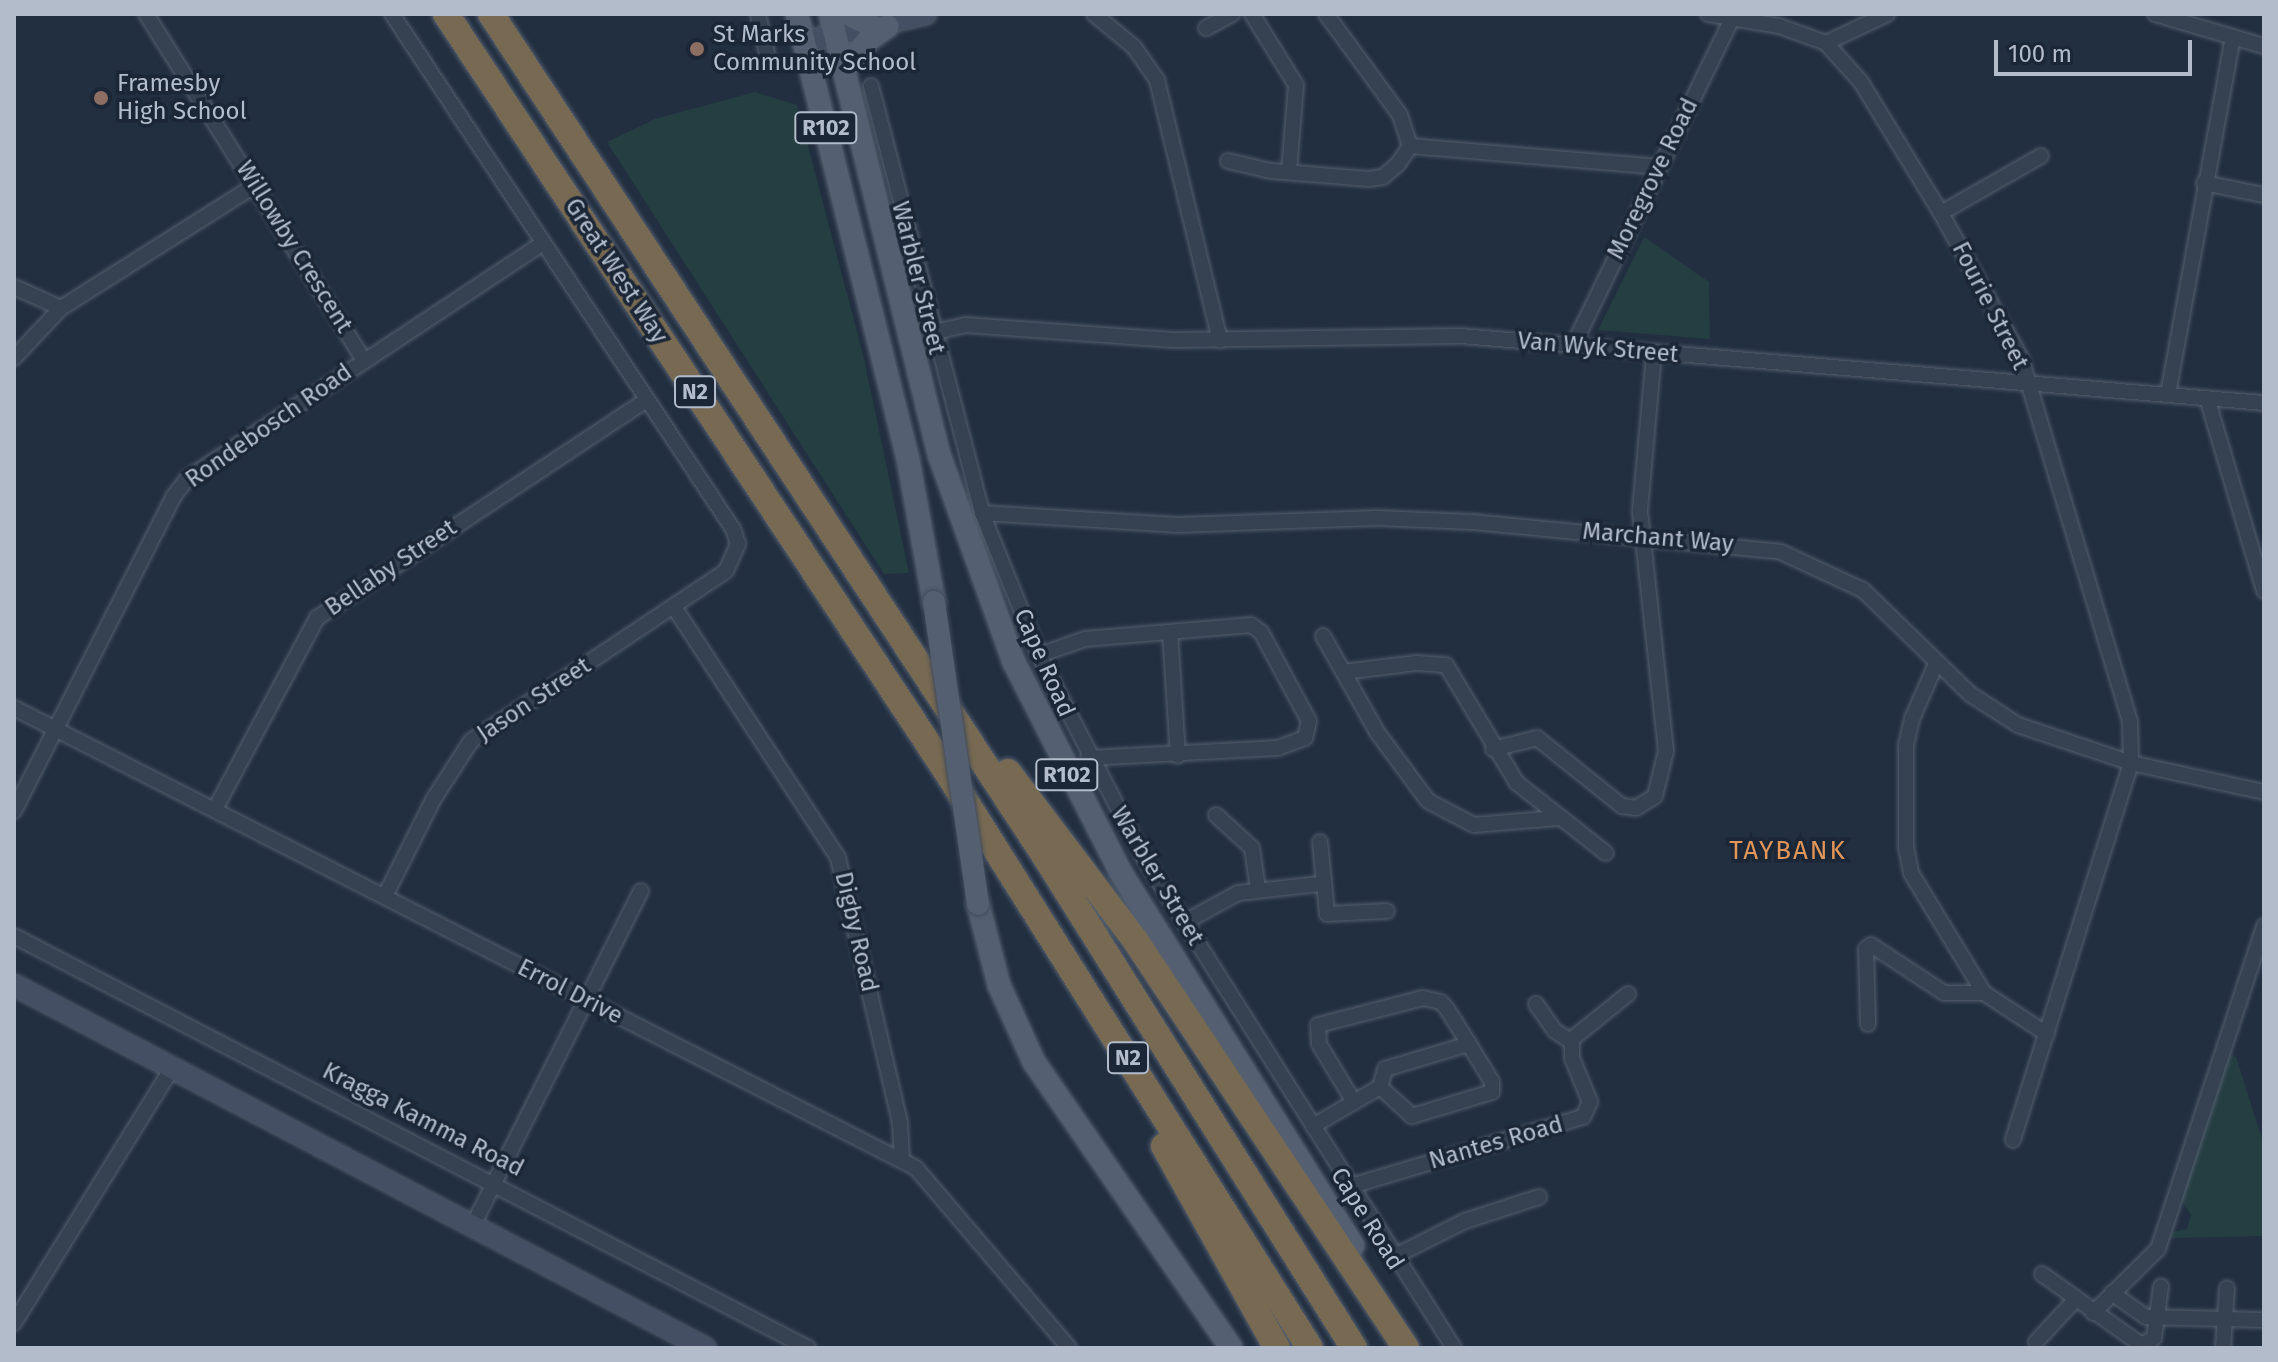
<!DOCTYPE html>
<html>
<head>
<meta charset="utf-8">
<style>
	body { margin:0 }
	#map { position:relative; width:2278px; height:1362px; overflow:hidden; background:#222f41; font-family:"Fira Sans",sans-serif }
	div>[style] { position:absolute }
	.green>* { inset:0; background:#243e42 }
	.roads { filter:drop-shadow(0 0 2px #545f6e) drop-shadow(0 0 2px #545f6e) }
	.street>* { height:14px; margin:-7px; padding:0 7px; transform-origin:7px; border-radius:7px; background:#364151 }
	.secondary>* { height:20px; margin:-10px; padding:0 10px; transform-origin:10px; border-radius:10px; background:#444f64 }
	.primary>* { height:22px; margin:-11px; padding:0 11px; transform-origin:11px; border-radius:11px; background:#546071 }
	.highway>* { height:26px; margin:-13px; padding:0 13px; transform-origin:13px; border-radius:13px; background:#786a52 }
	.bridges { filter:drop-shadow(0 0 2px #404a5a) drop-shadow(0 0 2px #404a5a) }
	.primary-bridge>* { height:22px; margin:-11px; padding:0 11px; transform-origin:11px; border-radius:11px; background:#546071 }
	.dots>* { width:22px; height:22px; translate:-50% -50%; box-sizing:border-box; border:4px solid #1b2636; border-radius:50% }
	span { translate:-50% -50%; white-space:nowrap; text-align:center; line-height:1.15; -webkit-text-stroke:7px #1b2636; paint-order:stroke }
	.shield-label span { padding:2px 6px; background:#1b2636; border:2px solid; border-radius:6px; -webkit-text-stroke-width:0 }
	.shield-label { font-size:22px; color:#b3bccb; font-weight:700 }
	.poi-label { font-size:24px; color:#b3bccb }
	.left { translate:0 -50%; text-align:left }
	.street-label { font-size:24px; color:#b3bccb }
	.neighbourhood-label { font-size:26px; color:#e09659; letter-spacing:2px }
	.frame { position:absolute; inset:0; border:16px solid #b3bccb; pointer-events:none }
	.scale { position:absolute; left:1994px; top:40px; width:198px; height:36px; box-sizing:border-box; border:4px solid #b3bccb; border-top:0; padding-left:10px; font-size:24px; line-height:28px; white-space:nowrap; color:#b3bccb; -webkit-text-stroke:6px #1b2636; paint-order:stroke }
</style>
</head>
<body>
<div id="map">
	<div class="green">
		<div style="clip-path:polygon(755px 92px,797px 105px,863px 354px,909px 573px,884px 574px,607px 142px,655px 119px)"></div>
		<div style="clip-path:polygon(1644px 237px,1709px 282px,1710px 339px,1598px 330px)"></div>
		<div style="clip-path:polygon(2229px 1055px,2236px 1057px,2264px 1145px,2264px 1236px,2171px 1238px,2173px 1232px,2187px 1229px,2191px 1215px,2181px 1200px)"></div>
	</div>
	<div class="roads">
		<div class="street">
			<div style="left:146px;top:14px;width:408px;rotate:57.8deg"></div>
			<div style="left:758px;top:14px;width:45px;rotate:77.2deg"></div>
			<div style="left:1094px;top:14px;width:52px;rotate:39.5deg"></div>
			<div style="left:1134px;top:47px;width:40px;rotate:55.1deg"></div>
			<div style="left:1157px;top:80px;width:268px;rotate:76.4deg"></div>
			<div style="left:1252px;top:14px;width:84px;rotate:58.2deg"></div>
			<div style="left:1296px;top:85px;width:87px;rotate:94.6deg"></div>
			<div style="left:1708px;top:14px;width:72px;rotate:9.6deg"></div>
			<div style="left:1779px;top:26px;width:50px;rotate:19.9deg"></div>
			<div style="left:1826px;top:43px;width:52px;rotate:48.1deg"></div>
			<div style="left:1861px;top:82px;width:153px;rotate:58.6deg"></div>
			<div style="left:1941px;top:213px;width:166px;rotate:61.1deg"></div>
			<div style="left:2021px;top:358px;width:380px;rotate:73.3deg"></div>
			<div style="left:2130px;top:722px;width:41px;rotate:88.6deg"></div>
			<div style="left:2131px;top:763px;width:395px;rotate:107.4deg"></div>
			<div style="left:2155px;top:14px;width:114px;rotate:16.4deg"></div>
			<div style="left:1206px;top:28px;width:30px;rotate:-28deg"></div>
			<div style="left:1826px;top:43px;width:68px;rotate:-25.4deg"></div>
			<div style="left:871px;top:86px;width:441px;rotate:75.4deg"></div>
			<div style="left:982px;top:513px;width:153px;rotate:68.1deg"></div>
			<div style="left:1039px;top:655px;width:229px;rotate:62.7deg"></div>
			<div style="left:1144px;top:858px;width:580px;rotate:57.68deg"></div>
			<div style="left:1410px;top:146px;width:249px;rotate:4.8deg"></div>
			<div style="left:1228px;top:161px;width:44px;rotate:13.1deg"></div>
			<div style="left:1271px;top:171px;width:98px;rotate:4.7deg"></div>
			<div style="left:1369px;top:179px;width:14px;rotate:-8deg"></div>
			<div style="left:1383px;top:177px;width:20px;rotate:-41deg"></div>
			<div style="left:1398px;top:164px;width:22px;rotate:-56deg"></div>
			<div style="left:1410px;top:146px;width:33px;rotate:-108deg"></div>
			<div style="left:1400px;top:115px;width:125px;rotate:-126.2deg"></div>
			<div style="left:2204px;top:183px;width:61px;rotate:11.3deg"></div>
			<div style="left:1941px;top:213px;width:115px;rotate:-29.7deg"></div>
			<div style="left:14px;top:287px;width:51px;rotate:24.1deg"></div>
			<div style="left:931px;top:333px;width:35px;rotate:-13deg"></div>
			<div style="left:965px;top:325px;width:209px;rotate:4.1deg"></div>
			<div style="left:1173px;top:340px;width:288px;rotate:-0.8deg"></div>
			<div style="left:1461px;top:336px;width:806px;rotate:4.77deg"></div>
			<div style="left:1573px;top:346px;width:369px;rotate:-64.1deg"></div>
			<div style="left:14px;top:358px;width:69px;rotate:-46.8deg"></div>
			<div style="left:61px;top:308px;width:232px;rotate:-32.3deg"></div>
			<div style="left:2168px;top:394px;width:362px;rotate:-79.7deg"></div>
			<div style="left:2207px;top:398px;width:201px;rotate:73.5deg"></div>
			<div style="left:982px;top:513px;width:196px;rotate:3.5deg"></div>
			<div style="left:1178px;top:525px;width:199px;rotate:-2deg"></div>
			<div style="left:1377px;top:518px;width:95px;rotate:2.4deg"></div>
			<div style="left:1472px;top:522px;width:310px;rotate:5.5deg"></div>
			<div style="left:1781px;top:552px;width:90px;rotate:24.9deg"></div>
			<div style="left:1863px;top:590px;width:149px;rotate:44.2deg"></div>
			<div style="left:1970px;top:694px;width:57px;rotate:32.9deg"></div>
			<div style="left:2018px;top:725px;width:119px;rotate:18.6deg"></div>
			<div style="left:2131px;top:763px;width:136px;rotate:12.3deg"></div>
			<div style="left:674px;top:607px;width:300px;rotate:56.8deg"></div>
			<div style="left:838px;top:858px;width:272px;rotate:76.8deg"></div>
			<div style="left:900px;top:1123px;width:36px;rotate:87deg"></div>
			<div style="left:1170px;top:632px;width:124px;rotate:86.3deg"></div>
			<div style="left:1323px;top:636px;width:110px;rotate:60.6deg"></div>
			<div style="left:1377px;top:732px;width:86px;rotate:53.5deg"></div>
			<div style="left:1428px;top:801px;width:52px;rotate:27.6deg"></div>
			<div style="left:1474px;top:825px;width:84px;rotate:-4.8deg"></div>
			<div style="left:1039px;top:655px;width:49px;rotate:-19.2deg"></div>
			<div style="left:1085px;top:639px;width:167px;rotate:-4.8deg"></div>
			<div style="left:1251px;top:625px;width:12px;rotate:35deg"></div>
			<div style="left:1261px;top:632px;width:101px;rotate:61.7deg"></div>
			<div style="left:1309px;top:721px;width:17px;rotate:103deg"></div>
			<div style="left:1305px;top:738px;width:29px;rotate:160deg"></div>
			<div style="left:1278px;top:748px;width:190px;rotate:177deg"></div>
			<div style="left:1936px;top:664px;width:60px;rotate:113.6deg"></div>
			<div style="left:1912px;top:719px;width:28px;rotate:103deg"></div>
			<div style="left:1906px;top:746px;width:101px;rotate:90deg"></div>
			<div style="left:1906px;top:847px;width:26px;rotate:79deg"></div>
			<div style="left:1911px;top:873px;width:140px;rotate:58.7deg"></div>
			<div style="left:1984px;top:993px;width:75px;rotate:33.1deg"></div>
			<div style="left:1343px;top:672px;width:74px;rotate:-7deg"></div>
			<div style="left:1416px;top:663px;width:30px;rotate:4deg"></div>
			<div style="left:1446px;top:665px;width:138px;rotate:59deg"></div>
			<div style="left:1517px;top:783px;width:113px;rotate:38.2deg"></div>
			<div style="left:14px;top:708px;width:1013px;rotate:27.02deg"></div>
			<div style="left:916px;top:1168px;width:236px;rotate:49.6deg"></div>
			<div style="left:1493px;top:749px;width:45px;rotate:-14deg"></div>
			<div style="left:1537px;top:738px;width:109px;rotate:38.7deg"></div>
			<div style="left:1622px;top:806px;width:14px;rotate:8deg"></div>
			<div style="left:1636px;top:808px;width:22px;rotate:-32deg"></div>
			<div style="left:1655px;top:796px;width:46px;rotate:-76.3deg"></div>
			<div style="left:1666px;top:751px;width:242px;rotate:-96.2deg"></div>
			<div style="left:1640px;top:510px;width:158px;rotate:-84.9deg"></div>
			<div style="left:215px;top:809px;width:217px;rotate:-61.9deg"></div>
			<div style="left:317px;top:618px;width:395px;rotate:-33.5deg"></div>
			<div style="left:14px;top:811px;width:352px;rotate:-63.1deg"></div>
			<div style="left:173px;top:497px;width:24px;rotate:-52deg"></div>
			<div style="left:188px;top:478px;width:424px;rotate:-33.5deg"></div>
			<div style="left:1216px;top:815px;width:49px;rotate:42.5deg"></div>
			<div style="left:1252px;top:848px;width:41px;rotate:81.7deg"></div>
			<div style="left:1320px;top:842px;width:72px;rotate:84.4deg"></div>
			<div style="left:1327px;top:914px;width:60px;rotate:-2.9deg"></div>
			<div style="left:385px;top:896px;width:107px;rotate:-63.4deg"></div>
			<div style="left:433px;top:800px;width:70px;rotate:-57.2deg"></div>
			<div style="left:471px;top:741px;width:306px;rotate:-33.7deg"></div>
			<div style="left:726px;top:571px;width:30px;rotate:-66deg"></div>
			<div style="left:738px;top:544px;width:16px;rotate:-108deg"></div>
			<div style="left:733px;top:529px;width:618px;rotate:-123.51deg"></div>
			<div style="left:1185px;top:922px;width:60px;rotate:-28.7deg"></div>
			<div style="left:1238px;top:893px;width:82px;rotate:-6.3deg"></div>
			<div style="left:14px;top:936px;width:895px;rotate:27.42deg"></div>
			<div style="left:1536px;top:1004px;width:32px;rotate:55deg"></div>
			<div style="left:1554px;top:1030px;width:21px;rotate:35deg"></div>
			<div style="left:1868px;top:1024px;width:75px;rotate:-91.5deg"></div>
			<div style="left:1866px;top:949px;width:6px;rotate:-39deg"></div>
			<div style="left:1871px;top:945px;width:87px;rotate:33.3deg"></div>
			<div style="left:1944px;top:993px;width:40px"></div>
			<div style="left:1380px;top:1087px;width:30px;rotate:150deg"></div>
			<div style="left:1354px;top:1102px;width:68px;rotate:-121.1deg"></div>
			<div style="left:1319px;top:1044px;width:19px;rotate:-93deg"></div>
			<div style="left:1318px;top:1025px;width:108px;rotate:-14.4deg"></div>
			<div style="left:1423px;top:998px;width:18px;rotate:13deg"></div>
			<div style="left:1441px;top:1002px;width:9px;rotate:49deg"></div>
			<div style="left:1447px;top:1009px;width:41px;rotate:57.8deg"></div>
			<div style="left:1469px;top:1044px;width:44px;rotate:58.8deg"></div>
			<div style="left:1492px;top:1082px;width:10px;rotate:90deg"></div>
			<div style="left:1492px;top:1092px;width:84px;rotate:163.3deg"></div>
			<div style="left:1412px;top:1116px;width:43px;rotate:-137.8deg"></div>
			<div style="left:1380px;top:1087px;width:19px;rotate:-74deg"></div>
			<div style="left:1385px;top:1069px;width:88px;rotate:-16.6deg"></div>
			<div style="left:1313px;top:1126px;width:48px;rotate:-30.3deg"></div>
			<div style="left:1351px;top:1186px;width:242px;rotate:-16.6deg"></div>
			<div style="left:1583px;top:1117px;width:17px;rotate:-65deg"></div>
			<div style="left:1590px;top:1102px;width:48px;rotate:-112.2deg"></div>
			<div style="left:1572px;top:1058px;width:19px;rotate:-90deg"></div>
			<div style="left:1572px;top:1039px;width:72px;rotate:-38.8deg"></div>
			<div style="left:472px;top:1227px;width:376px;rotate:-63.3deg"></div>
			<div style="left:1395px;top:1256px;width:78px;rotate:-26.6deg"></div>
			<div style="left:1465px;top:1221px;width:78px;rotate:-18deg"></div>
			<div style="left:2042px;top:1274px;width:122px;rotate:35.6deg"></div>
			<div style="left:2141px;top:1345px;width:15px;rotate:-28deg"></div>
			<div style="left:2154px;top:1338px;width:52px;rotate:-82.3deg"></div>
			<div style="left:2112px;top:1293px;width:42px;rotate:35.2deg"></div>
			<div style="left:2146px;top:1317px;width:118px;rotate:1.5deg"></div>
			<div style="left:2093px;top:1313px;width:91px;rotate:-44.6deg"></div>
			<div style="left:2158px;top:1249px;width:340px;rotate:-71.8deg"></div>
			<div style="left:14px;top:1323px;width:300px;rotate:-58.2deg"></div>
			<div style="left:2036px;top:1342px;width:59px;rotate:-47.1deg"></div>
			<div style="left:2223px;top:1348px;width:60px;rotate:-86.2deg"></div>
		</div>
		<div class="secondary">
			<div style="left:804px;top:42px;width:125px;rotate:-12.9deg"></div>
			<div style="left:14px;top:985px;width:781px;rotate:27.71deg"></div>
		</div>
		<div class="primary">
			<div style="left:797px;top:14px;width:459px;rotate:76deg"></div>
			<div style="left:908px;top:459px;width:145px;rotate:79.7deg"></div>
			<div style="left:830px;top:14px;width:456px;rotate:76.1deg"></div>
			<div style="left:940px;top:457px;width:218px;rotate:70.2deg"></div>
			<div style="left:1014px;top:662px;width:237px;rotate:63.1deg"></div>
			<div style="left:1121px;top:873px;width:439px;rotate:58.1deg"></div>
			<div style="left:848px;top:14px;width:30px;rotate:27deg"></div>
			<div style="left:844px;top:69px;width:38px;rotate:-50deg"></div>
			<div style="left:868px;top:40px;width:24px;rotate:-35deg"></div>
			<div style="left:978px;top:904px;width:84px;rotate:75.5deg"></div>
			<div style="left:999px;top:985px;width:85px;rotate:65.6deg"></div>
			<div style="left:1034px;top:1062px;width:347px;rotate:55.4deg"></div>
		</div>
		<div class="highway">
			<div style="left:446px;top:14px;width:905px;rotate:56.54deg"></div>
			<div style="left:945px;top:769px;width:684px;rotate:57.77deg"></div>
			<div style="left:491px;top:14px;width:1001px;rotate:56.66deg"></div>
			<div style="left:1041px;top:850px;width:588px;rotate:57.85deg"></div>
			<div style="left:1008px;top:772px;width:211px;rotate:52.9deg"></div>
			<div style="left:1135px;top:940px;width:490px;rotate:56.4deg"></div>
			<div style="left:1164px;top:1146px;width:231px;rotate:60.8deg"></div>
		</div>
	</div>
	<div class="bridges">
		<div class="primary-bridge">
			<div style="left:934px;top:602px;width:305px;rotate:81.7deg"></div>
		</div>
	</div>
	<div class="dots">
		<div style="left:697px;top:49px;background:#8d6e63"></div>
		<div style="left:101px;top:98px;background:#8d6e63"></div>
	</div>
	<div class="shield-label">
		<span style="left:826px;top:128px">R102</span>
		<span style="left:695px;top:392px">N2</span>
		<span style="left:1067px;top:775px">R102</span>
		<span style="left:1128px;top:1058px">N2</span>
	</div>
	<div class="poi-label">
		<span class="left" style="left:713px;top:49px">St Marks<br>Community School</span>
		<span class="left" style="left:117px;top:98px">Framesby<br>High School</span>
	</div>
	<div class="street-label">
		<span style="left:1653px;top:179px;rotate:-64deg">Moregrove Road</span>
		<span style="left:294px;top:247px;rotate:58deg">Willowby Crescent</span>
		<span style="left:616px;top:271px;rotate:57deg">Great West Way</span>
		<span style="left:918px;top:278px;rotate:76deg">Warbler Street</span>
		<span style="left:1990px;top:306px;rotate:63deg">Fourie Street</span>
		<span style="left:1598px;top:348px;rotate:5deg">Van Wyk Street</span>
		<span style="left:269px;top:426px;rotate:-35deg">Rondebosch Road</span>
		<span style="left:1658px;top:538px;rotate:5deg">Marchant Way</span>
		<span style="left:391px;top:568px;rotate:-34deg">Bellaby Street</span>
		<span style="left:1044px;top:663px;rotate:66deg">Cape Road</span>
		<span style="left:534px;top:700px;rotate:-34deg">Jason Street</span>
		<span style="left:1157px;top:876px;rotate:59deg">Warbler Street</span>
		<span style="left:856px;top:932px;rotate:77deg">Digby Road</span>
		<span style="left:570px;top:992px;rotate:27deg">Errol Drive</span>
		<span style="left:423px;top:1120px;rotate:27deg">Kragga Kamma Road</span>
		<span style="left:1496px;top:1143px;rotate:-16deg">Nantes Road</span>
		<span style="left:1367px;top:1219px;rotate:58deg">Cape Road</span>
	</div>
	<div class="neighbourhood-label">
		<span style="left:1788px;top:851px">TAYBANK</span>
	</div>
	<div class="frame"></div>
	<div class="scale">100 m</div>
</div>
</body>
</html>
